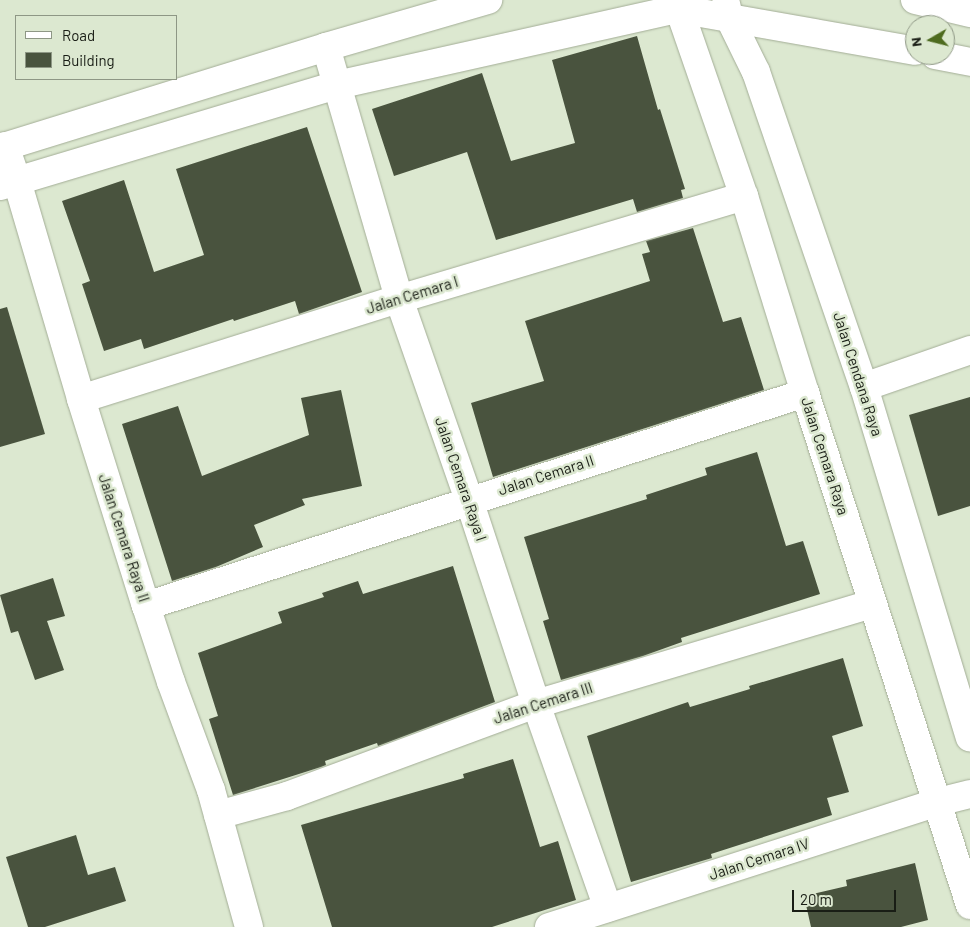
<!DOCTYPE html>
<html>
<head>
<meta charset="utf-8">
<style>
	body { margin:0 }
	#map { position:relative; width:970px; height:927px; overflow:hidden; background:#dce8d0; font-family:Barlow,sans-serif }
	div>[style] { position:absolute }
	.building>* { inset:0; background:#49533e }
	.roads { filter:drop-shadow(0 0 1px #a3ad96) drop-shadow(0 0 1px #a3ad96) }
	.street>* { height:28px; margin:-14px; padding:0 14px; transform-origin:14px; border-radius:14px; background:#fff }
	span { translate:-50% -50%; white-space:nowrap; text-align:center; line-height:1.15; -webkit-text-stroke:5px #dce8d0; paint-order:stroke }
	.street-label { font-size:15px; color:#191d15 }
	.legend { position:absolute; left:15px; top:15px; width:162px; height:65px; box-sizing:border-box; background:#dce8d0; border:1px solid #8e9785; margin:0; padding:6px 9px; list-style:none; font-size:15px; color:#191d15 }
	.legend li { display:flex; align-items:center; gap:10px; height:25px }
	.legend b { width:25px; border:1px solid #8e9785 }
	.north { position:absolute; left:905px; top:15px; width:50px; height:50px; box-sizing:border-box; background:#dce8d0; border:1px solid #8e9785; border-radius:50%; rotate:262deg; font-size:14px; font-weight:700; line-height:20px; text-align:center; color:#191d15 }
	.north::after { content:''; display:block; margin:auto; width:18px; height:22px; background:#4e6b1f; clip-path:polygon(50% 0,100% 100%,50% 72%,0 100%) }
	.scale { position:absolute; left:792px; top:890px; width:104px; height:22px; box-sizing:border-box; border:2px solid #191d15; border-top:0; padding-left:6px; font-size:15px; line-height:18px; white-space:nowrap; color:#191d15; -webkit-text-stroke:4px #dce8d0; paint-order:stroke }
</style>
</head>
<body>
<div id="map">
	<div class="building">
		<div style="clip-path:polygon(637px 36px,658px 110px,660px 109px,685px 189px,681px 190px,683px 198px,637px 212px,633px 199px,496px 240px,467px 152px,394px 176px,372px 109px,482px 73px,511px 161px,575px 143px,552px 60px)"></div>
		<div style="clip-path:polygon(307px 127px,362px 292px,299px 314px,295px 301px,234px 321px,233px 319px,144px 349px,141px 339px,104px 351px,82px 284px,90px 281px,62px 201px,124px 180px,154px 272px,204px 255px,176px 169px)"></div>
		<div style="clip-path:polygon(693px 228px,723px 322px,741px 317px,764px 390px,493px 477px,471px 403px,544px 381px,525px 321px,650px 281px,642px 254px,650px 252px,646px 241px)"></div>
		<div style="clip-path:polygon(7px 307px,45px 434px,0 447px,0 309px)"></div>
		<div style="clip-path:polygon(341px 390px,362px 486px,302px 499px,305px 505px,254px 525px,263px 547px,216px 567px,172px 581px,122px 424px,178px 406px,202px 476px,309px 435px,301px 398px)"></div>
		<div style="clip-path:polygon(970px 397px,970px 506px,938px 516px,909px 415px)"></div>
		<div style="clip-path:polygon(757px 452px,786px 546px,803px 541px,820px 594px,681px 638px,682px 642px,643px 656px,561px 680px,543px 621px,549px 619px,524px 537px,647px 499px,646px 495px,707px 475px,705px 468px)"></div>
		<div style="clip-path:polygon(453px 566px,495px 702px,378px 746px,377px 743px,325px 761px,326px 765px,321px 767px,233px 795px,209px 719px,218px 716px,198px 653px,282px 623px,278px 612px,324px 597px,322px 593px,358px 581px,363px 594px)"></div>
		<div style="clip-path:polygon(53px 578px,65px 616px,47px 621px,64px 670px,35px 680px,18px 631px,11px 633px,0 595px)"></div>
		<div style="clip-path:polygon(843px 658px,863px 726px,832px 736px,849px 792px,827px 798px,832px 815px,711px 854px,712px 858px,631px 882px,587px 736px,688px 702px,690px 707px,750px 689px,749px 686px)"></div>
		<div style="clip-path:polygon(513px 759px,540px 847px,558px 841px,576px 900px,492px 927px,332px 927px,301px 825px,464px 778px,463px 774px)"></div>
		<div style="clip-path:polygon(76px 835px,88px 875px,115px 867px,126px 901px,45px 927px,28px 927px,6px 857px)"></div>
		<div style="clip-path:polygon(915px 863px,928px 920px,901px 927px,811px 927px,804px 896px,847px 886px,846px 880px)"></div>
	</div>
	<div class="roads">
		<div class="street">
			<div style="left:676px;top:0;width:207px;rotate:70.9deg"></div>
			<div style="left:744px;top:196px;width:206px;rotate:72.8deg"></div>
			<div style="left:805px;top:393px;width:538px;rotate:72.14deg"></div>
			<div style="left:915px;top:0;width:57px;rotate:13.3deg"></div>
			<div style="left:726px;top:4px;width:13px;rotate:77deg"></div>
			<div style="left:729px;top:17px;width:61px;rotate:63.9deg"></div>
			<div style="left:756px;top:72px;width:333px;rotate:71.1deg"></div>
			<div style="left:864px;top:387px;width:366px;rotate:73.2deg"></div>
			<div style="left:326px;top:47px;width:262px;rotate:73.8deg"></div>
			<div style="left:399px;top:299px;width:213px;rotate:70.8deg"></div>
			<div style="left:469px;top:500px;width:215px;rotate:71.8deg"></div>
			<div style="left:536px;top:704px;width:216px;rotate:70.6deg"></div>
			<div style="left:935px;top:55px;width:36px;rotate:11deg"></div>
			<div style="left:5px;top:146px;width:37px;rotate:71deg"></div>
			<div style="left:17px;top:181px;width:227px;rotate:73.6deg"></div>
			<div style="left:81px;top:399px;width:217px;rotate:72.6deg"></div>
			<div style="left:146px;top:606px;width:80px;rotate:71.8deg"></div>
			<div style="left:171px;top:682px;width:115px;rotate:69.7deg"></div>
			<div style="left:211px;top:790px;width:142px;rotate:74.5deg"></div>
			<div style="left:0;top:148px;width:341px;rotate:-17.2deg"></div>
			<div style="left:326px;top:47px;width:169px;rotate:-16.2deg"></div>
			<div style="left:0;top:186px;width:352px;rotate:-16.7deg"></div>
			<div style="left:337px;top:85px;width:349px;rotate:-12.6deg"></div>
			<div style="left:678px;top:9px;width:241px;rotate:10deg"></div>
			<div style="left:864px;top:387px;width:112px;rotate:-19.2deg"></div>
			<div style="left:81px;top:399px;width:333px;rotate:-17.5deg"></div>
			<div style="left:399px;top:299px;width:360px;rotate:-16.6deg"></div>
			<div style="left:146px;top:606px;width:693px;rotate:-17.91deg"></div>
			<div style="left:218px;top:815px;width:72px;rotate:-15.4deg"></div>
			<div style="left:287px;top:796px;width:265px;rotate:-20.3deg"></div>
			<div style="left:536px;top:704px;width:351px;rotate:-16.6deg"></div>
			<div style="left:549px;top:927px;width:409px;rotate:-17.8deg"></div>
			<div style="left:938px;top:802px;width:33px;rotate:-14deg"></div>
		</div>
	</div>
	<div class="street-label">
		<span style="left:412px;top:295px;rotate:-17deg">Jalan Cemara I</span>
		<span style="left:858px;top:374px;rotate:72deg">Jalan Cendana Raya</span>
		<span style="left:825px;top:456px;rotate:72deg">Jalan Cemara Raya</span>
		<span style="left:546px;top:475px;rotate:-18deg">Jalan Cemara II</span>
		<span style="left:461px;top:479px;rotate:71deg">Jalan Cemara Raya I</span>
		<span style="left:124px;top:538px;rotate:72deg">Jalan Cemara Raya II</span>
		<span style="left:543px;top:703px;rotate:-18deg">Jalan Cemara III</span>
		<span style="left:759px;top:859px;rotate:-18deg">Jalan Cemara IV</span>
	</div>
	<ul class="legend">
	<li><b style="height:6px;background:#fff"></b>Road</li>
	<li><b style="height:14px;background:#49533e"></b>Building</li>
	</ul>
	<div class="north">N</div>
	<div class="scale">20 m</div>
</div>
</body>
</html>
